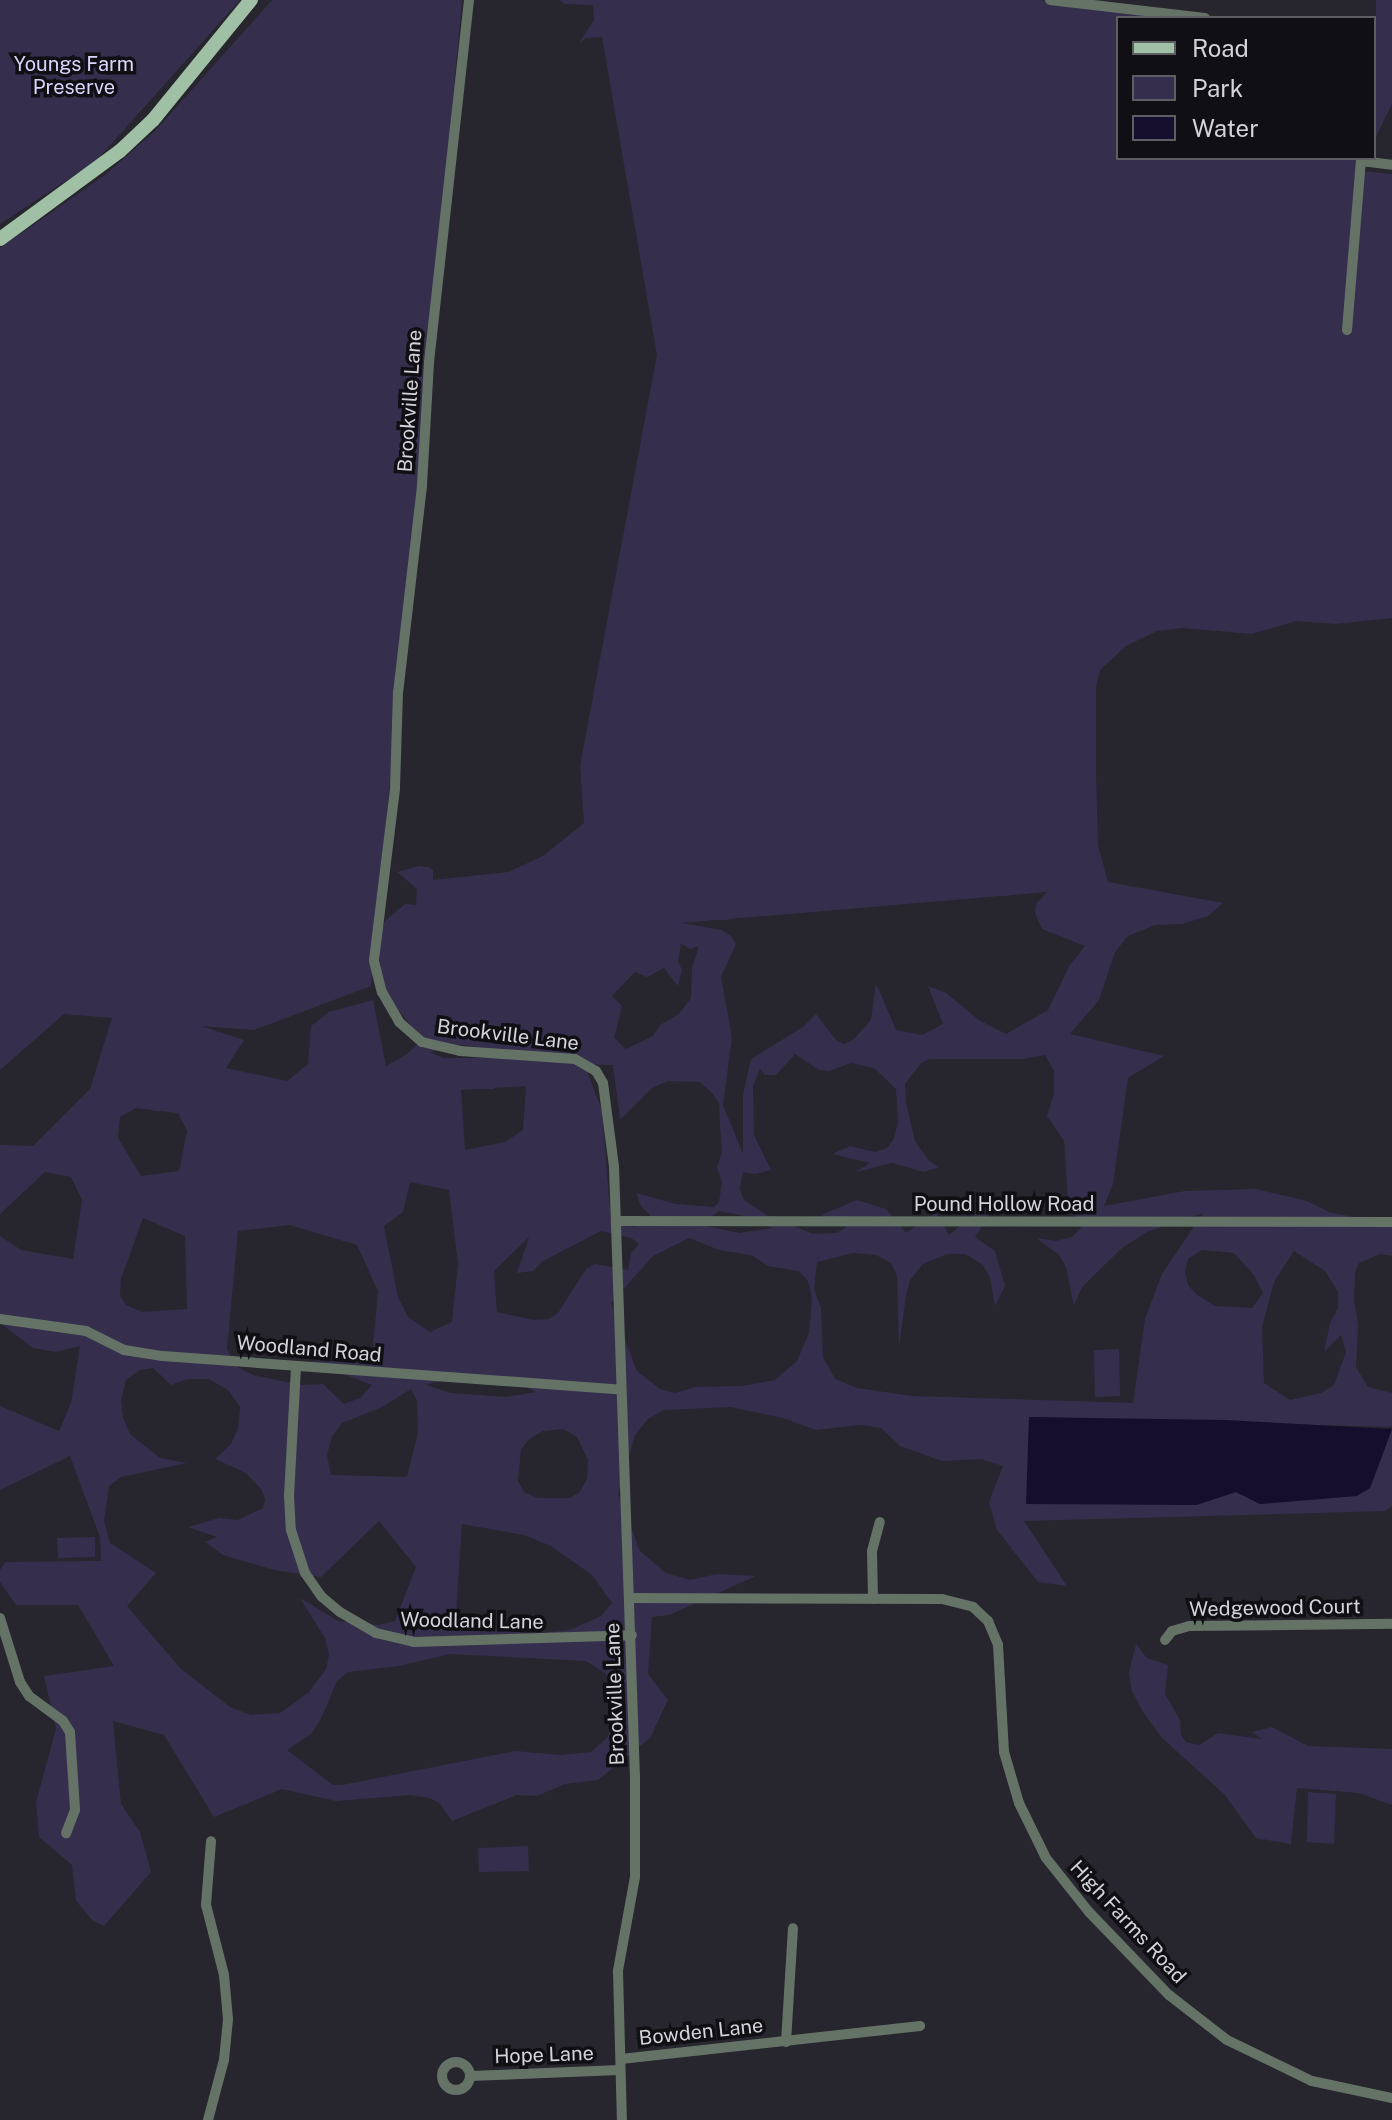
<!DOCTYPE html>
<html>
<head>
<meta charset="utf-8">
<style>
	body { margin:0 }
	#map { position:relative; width:1392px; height:2120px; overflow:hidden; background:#27252e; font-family:"Public Sans",sans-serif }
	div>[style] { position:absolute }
	.green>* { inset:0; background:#352f4d }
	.water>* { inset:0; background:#160e2d }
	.minor>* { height:10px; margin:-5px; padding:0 5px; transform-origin:5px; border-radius:5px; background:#647366 }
	.minor>.ring { margin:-5px; padding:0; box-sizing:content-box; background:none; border:10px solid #647366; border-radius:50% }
	.major>* { height:14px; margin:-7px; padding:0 7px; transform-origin:7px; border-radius:7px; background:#a0c0a5 }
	span { translate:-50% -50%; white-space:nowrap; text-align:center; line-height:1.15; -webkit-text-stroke:7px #100f13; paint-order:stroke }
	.park-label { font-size:20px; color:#dbd5fd }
	.street-label { font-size:20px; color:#d4d3d9 }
	.legend { position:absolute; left:1116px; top:16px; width:260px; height:144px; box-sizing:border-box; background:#100f13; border:2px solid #5e5d62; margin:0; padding:10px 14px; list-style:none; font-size:24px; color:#d4d3d9 }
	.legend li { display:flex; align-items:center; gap:16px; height:40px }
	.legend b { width:40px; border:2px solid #5e5d62 }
</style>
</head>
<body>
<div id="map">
	<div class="green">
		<div style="clip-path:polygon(0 0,240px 0,96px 161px,0 224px)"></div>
		<div style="clip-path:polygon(evenodd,272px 0,462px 0,371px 986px,254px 1030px,201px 1026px,244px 1040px,226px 1068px,287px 1081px,308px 1064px,311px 1026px,329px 1012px,373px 1000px,386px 1066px,407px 1054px,422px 1040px,386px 994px,381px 980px,379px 937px,385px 921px,405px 904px,416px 905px,417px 889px,397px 872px,419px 866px,428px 867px,433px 870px,433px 880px,508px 872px,543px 856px,584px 823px,580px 766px,657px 355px,602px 37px,586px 38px,579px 43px,594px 20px,593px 5px,565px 4px,559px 0,1038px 0,1190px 18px,1118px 18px,1118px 158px,1361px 158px,1361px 171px,1392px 174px,1392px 618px,1335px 624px,1296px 621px,1252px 634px,1183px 628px,1157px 631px,1126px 646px,1100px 670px,1096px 686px,1096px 772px,1098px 845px,1108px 882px,1223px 903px,1208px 916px,1182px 924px,1155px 925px,1128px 936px,1115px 952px,1099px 1000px,1070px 1034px,1164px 1056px,1128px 1078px,1113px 1184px,1104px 1206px,1185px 1191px,1256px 1189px,1307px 1201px,1329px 1212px,1392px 1225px,1392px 1256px,1380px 1254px,1359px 1263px,1355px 1273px,1354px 1299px,1358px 1325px,1356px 1367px,1368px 1387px,1392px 1393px,1392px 1427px,1029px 1417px,1196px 1505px,1236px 1492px,1260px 1504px,1370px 1488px,1392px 1429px,1392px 1506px,1385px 1511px,1024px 1521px,1067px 1586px,1038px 1582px,997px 1530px,989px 1502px,1003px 1466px,981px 1459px,942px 1461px,900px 1446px,881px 1428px,861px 1425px,816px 1430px,783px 1418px,730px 1407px,664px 1410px,648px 1419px,635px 1435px,618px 1494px,640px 1551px,666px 1573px,690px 1580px,717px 1574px,756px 1576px,669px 1615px,652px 1617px,648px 1674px,668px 1700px,650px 1738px,598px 1780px,565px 1784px,537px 1796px,517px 1795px,452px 1821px,440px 1804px,430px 1798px,411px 1795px,336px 1801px,282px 1789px,214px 1817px,164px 1735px,113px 1721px,121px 1804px,140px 1832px,151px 1872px,104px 1926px,93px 1921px,76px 1901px,72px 1865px,39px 1837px,36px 1802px,56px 1729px,44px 1676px,114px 1666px,78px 1605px,16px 1605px,0 1582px,0 1570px,5px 1562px,101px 1561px,100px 1537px,70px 1456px,0 1490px,0 1406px,59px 1431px,71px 1403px,80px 1346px,55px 1352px,33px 1348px,0 1323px,0 1236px,21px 1250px,73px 1259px,82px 1200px,71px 1177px,45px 1172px,0 1214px,0 1145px,33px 1146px,90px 1089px,112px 1018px,64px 1014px,0 1070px,0 248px,105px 175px,155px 131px,272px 0,1047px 892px,1036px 904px,1035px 913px,1042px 929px,1085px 946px,1070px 965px,1048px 1010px,1006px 1034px,979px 1020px,946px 993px,928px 986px,943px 1024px,922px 1035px,896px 1030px,876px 983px,871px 1020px,854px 1039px,844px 1044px,836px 1040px,816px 1014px,803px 1027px,751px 1059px,743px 1095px,743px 1154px,723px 1105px,732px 1037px,721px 977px,736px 944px,732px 937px,722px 930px,681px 923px,1047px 892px,272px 0,681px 944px,690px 949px,699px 946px,692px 968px,691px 998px,679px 1014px,660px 1025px,653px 1036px,626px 1049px,614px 1038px,622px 1006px,612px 996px,635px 972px,647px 977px,664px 968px,678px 986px,682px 970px,678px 961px,681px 944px,272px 0,463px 1045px,491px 1049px,513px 1058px,443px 1058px,430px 1052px,463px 1045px,272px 0,795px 1054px,819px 1070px,829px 1071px,851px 1063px,874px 1068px,896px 1089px,898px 1124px,893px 1140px,887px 1148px,875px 1152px,850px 1146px,832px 1154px,870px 1163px,856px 1172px,892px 1163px,924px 1172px,939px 1167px,929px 1161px,915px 1141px,906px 1102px,905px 1084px,921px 1063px,930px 1059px,1023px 1059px,1045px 1055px,1054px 1071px,1054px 1093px,1047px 1116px,1064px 1141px,1068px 1199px,1081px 1228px,1072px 1237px,1056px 1241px,1036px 1238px,1059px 1255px,1066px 1267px,1074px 1306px,1082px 1287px,1122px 1248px,1147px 1232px,1203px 1213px,1162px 1274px,1145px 1319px,1133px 1403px,912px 1396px,857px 1388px,835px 1379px,823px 1357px,821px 1308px,814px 1289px,817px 1262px,853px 1253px,876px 1255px,891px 1263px,897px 1276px,899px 1348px,906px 1295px,910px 1280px,923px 1264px,947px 1254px,965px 1254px,983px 1265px,990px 1278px,995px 1306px,1005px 1286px,995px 1251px,975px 1237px,989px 1215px,992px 1200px,949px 1235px,936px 1212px,906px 1233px,886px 1209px,857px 1200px,821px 1215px,847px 1227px,836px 1233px,813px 1234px,765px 1214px,744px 1200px,740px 1189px,743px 1172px,755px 1174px,771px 1170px,754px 1135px,753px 1086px,760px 1069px,765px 1075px,776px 1075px,795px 1054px,272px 0,574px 1064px,613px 1065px,620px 1120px,652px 1088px,668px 1081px,700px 1082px,712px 1093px,719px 1103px,720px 1124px,722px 1152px,717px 1167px,722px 1182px,719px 1202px,714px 1207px,676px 1204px,636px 1193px,641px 1206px,650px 1215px,635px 1227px,611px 1222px,602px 1111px,587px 1071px,574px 1064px,272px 0,526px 1086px,523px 1130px,505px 1142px,465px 1150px,461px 1090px,526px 1086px,272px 0,136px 1108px,178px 1113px,187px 1131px,179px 1171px,141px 1176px,118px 1138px,120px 1117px,136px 1108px,272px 0,410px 1182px,449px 1190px,458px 1264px,452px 1322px,430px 1332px,408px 1317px,398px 1297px,384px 1226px,403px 1212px,410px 1182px,272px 0,719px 1211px,740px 1215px,773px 1228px,740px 1233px,700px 1225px,719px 1211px,272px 0,143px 1218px,185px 1236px,187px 1309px,142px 1312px,126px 1305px,120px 1295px,121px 1279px,143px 1218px,272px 0,290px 1225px,357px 1245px,378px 1291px,372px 1356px,343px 1362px,310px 1361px,372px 1385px,360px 1398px,344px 1404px,323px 1384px,301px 1385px,253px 1375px,237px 1367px,227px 1349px,238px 1231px,290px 1225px,272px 0,601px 1231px,631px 1238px,639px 1244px,631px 1253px,628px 1270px,595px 1264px,586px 1269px,558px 1313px,549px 1319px,534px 1320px,497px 1312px,494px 1271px,529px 1237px,517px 1273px,533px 1271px,543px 1261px,601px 1231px,272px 0,689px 1238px,719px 1250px,751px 1255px,768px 1266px,799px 1271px,808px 1281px,812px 1298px,809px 1333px,797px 1361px,775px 1380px,741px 1386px,695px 1387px,675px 1393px,660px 1389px,637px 1371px,611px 1303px,653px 1256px,689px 1238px,272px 0,1202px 1250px,1234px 1253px,1254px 1275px,1263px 1293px,1252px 1308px,1215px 1306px,1196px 1294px,1188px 1285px,1185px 1271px,1188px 1259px,1202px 1250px,272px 0,1294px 1251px,1325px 1271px,1338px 1292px,1338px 1308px,1330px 1323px,1324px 1352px,1341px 1335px,1346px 1352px,1334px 1385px,1321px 1393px,1290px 1400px,1264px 1383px,1262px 1327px,1274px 1282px,1294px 1251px,272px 0,153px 1368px,171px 1385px,187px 1379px,209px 1379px,228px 1390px,240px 1407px,238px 1429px,231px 1444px,215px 1459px,246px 1473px,262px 1490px,265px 1500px,263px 1508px,238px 1520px,219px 1518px,188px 1527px,217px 1537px,205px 1542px,223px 1555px,274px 1570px,321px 1577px,379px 1521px,416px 1567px,395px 1621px,379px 1625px,338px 1621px,300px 1598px,325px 1638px,329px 1655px,326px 1669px,309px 1692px,280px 1713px,251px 1715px,230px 1707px,180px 1668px,127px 1606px,156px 1573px,110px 1543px,104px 1521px,109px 1486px,121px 1477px,187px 1463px,160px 1458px,130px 1434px,123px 1417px,121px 1401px,126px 1380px,140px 1370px,153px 1368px,272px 0,464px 1373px,513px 1380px,536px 1392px,507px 1397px,451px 1393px,426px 1385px,464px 1373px,272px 0,411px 1389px,417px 1401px,418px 1433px,407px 1477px,331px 1475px,327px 1455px,332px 1437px,342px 1423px,382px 1407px,411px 1389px,272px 0,563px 1429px,577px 1437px,588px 1460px,587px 1479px,579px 1493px,569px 1498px,538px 1498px,524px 1492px,518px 1481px,521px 1449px,529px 1439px,543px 1431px,563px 1429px,272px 0,462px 1524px,524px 1535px,551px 1546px,592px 1575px,612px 1603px,601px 1616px,570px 1630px,531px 1634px,422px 1618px,456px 1612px,462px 1524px,272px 0,450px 1654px,586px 1661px,605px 1673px,616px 1696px,608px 1737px,591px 1752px,561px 1755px,515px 1751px,342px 1785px,333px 1785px,287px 1750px,311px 1734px,321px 1719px,337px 1681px,348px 1672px,399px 1666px,450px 1654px)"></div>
		<div style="clip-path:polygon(1376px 0,1392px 0,1392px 104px,1374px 141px)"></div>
		<div style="clip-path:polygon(1119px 1349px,1120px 1396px,1095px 1397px,1094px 1350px)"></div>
		<div style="clip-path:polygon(95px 1537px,95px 1557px,58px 1558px,57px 1538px)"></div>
		<div style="clip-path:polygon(1136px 1644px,1147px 1658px,1168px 1665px,1165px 1694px,1180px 1720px,1181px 1735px,1186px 1742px,1199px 1745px,1218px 1733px,1262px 1739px,1252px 1732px,1272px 1727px,1308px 1746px,1392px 1749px,1392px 1805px,1359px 1793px,1297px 1788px,1291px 1844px,1256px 1838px,1224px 1794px,1162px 1738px,1143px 1712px,1131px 1689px,1129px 1672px)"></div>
		<div style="clip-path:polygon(1308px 1792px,1336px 1794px,1334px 1844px,1307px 1842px)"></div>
		<div style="clip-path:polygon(528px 1846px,529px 1871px,479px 1872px,478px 1848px)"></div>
	</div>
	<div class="water">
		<div style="clip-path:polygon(1029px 1417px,1225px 1420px,1392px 1429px,1370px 1488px,1357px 1496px,1260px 1504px,1236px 1492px,1196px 1505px,1026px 1504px)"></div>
	</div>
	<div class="minor">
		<div style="left:469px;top:0;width:365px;rotate:96.3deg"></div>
		<div style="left:429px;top:363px;width:123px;rotate:93.3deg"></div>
		<div style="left:422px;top:486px;width:207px;rotate:96.6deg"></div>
		<div style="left:398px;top:692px;width:97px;rotate:91.8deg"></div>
		<div style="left:395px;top:789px;width:173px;rotate:97deg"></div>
		<div style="left:374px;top:961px;width:32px;rotate:76deg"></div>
		<div style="left:382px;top:992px;width:34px;rotate:60deg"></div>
		<div style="left:399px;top:1022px;width:30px;rotate:41deg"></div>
		<div style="left:422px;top:1042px;width:39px;rotate:13deg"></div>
		<div style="left:460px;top:1051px;width:115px;rotate:4deg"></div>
		<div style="left:575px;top:1059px;width:24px;rotate:30deg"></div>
		<div style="left:596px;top:1071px;width:14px;rotate:60deg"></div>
		<div style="left:603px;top:1083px;width:85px;rotate:82.5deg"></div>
		<div style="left:614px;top:1167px;width:610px;rotate:88.03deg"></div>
		<div style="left:635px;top:1777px;width:100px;rotate:90deg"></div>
		<div style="left:635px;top:1877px;width:96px;rotate:100.3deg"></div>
		<div style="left:618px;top:1971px;width:149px;rotate:88.5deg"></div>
		<div style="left:1050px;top:0;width:156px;rotate:6.6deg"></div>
		<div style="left:1361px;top:161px;width:31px;rotate:7deg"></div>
		<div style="left:1347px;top:330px;width:173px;rotate:-85.3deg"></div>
		<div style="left:616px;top:1221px;width:776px;rotate:0.07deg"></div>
		<div style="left:0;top:1319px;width:87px;rotate:7.9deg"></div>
		<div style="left:86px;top:1331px;width:42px;rotate:26.6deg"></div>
		<div style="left:124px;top:1350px;width:39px;rotate:9deg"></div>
		<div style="left:163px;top:1356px;width:459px;rotate:4.2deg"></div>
		<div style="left:296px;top:1367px;width:128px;rotate:93.1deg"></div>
		<div style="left:289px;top:1495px;width:35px;rotate:87deg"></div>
		<div style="left:291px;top:1530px;width:45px;rotate:72deg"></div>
		<div style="left:305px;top:1573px;width:29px;rotate:55deg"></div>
		<div style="left:322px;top:1597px;width:23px;rotate:40deg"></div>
		<div style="left:340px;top:1612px;width:42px;rotate:30.3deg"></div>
		<div style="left:376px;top:1633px;width:39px;rotate:13deg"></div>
		<div style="left:414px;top:1642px;width:218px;rotate:-1.8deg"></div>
		<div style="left:630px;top:1598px;width:312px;rotate:0.2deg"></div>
		<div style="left:942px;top:1599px;width:32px;rotate:14deg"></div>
		<div style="left:973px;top:1607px;width:21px;rotate:43deg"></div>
		<div style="left:988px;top:1621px;width:26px;rotate:67deg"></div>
		<div style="left:998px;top:1645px;width:107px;rotate:86.8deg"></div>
		<div style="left:1004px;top:1752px;width:53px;rotate:73.6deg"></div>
		<div style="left:1019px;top:1803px;width:61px;rotate:63.9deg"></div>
		<div style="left:1046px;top:1858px;width:69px;rotate:51.5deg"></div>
		<div style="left:1089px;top:1912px;width:115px;rotate:46.1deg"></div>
		<div style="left:1169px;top:1995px;width:73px;rotate:37.8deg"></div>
		<div style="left:1227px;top:2040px;width:94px;rotate:25.8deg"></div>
		<div style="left:1312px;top:2081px;width:82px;rotate:12deg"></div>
		<div style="left:873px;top:1599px;width:48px;rotate:-91.2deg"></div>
		<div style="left:872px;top:1551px;width:30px;rotate:-75deg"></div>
		<div style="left:0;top:1618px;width:67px;rotate:72.6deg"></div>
		<div style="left:20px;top:1682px;width:17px;rotate:57deg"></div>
		<div style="left:29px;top:1696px;width:42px;rotate:36.3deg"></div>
		<div style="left:63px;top:1721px;width:13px;rotate:58deg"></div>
		<div style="left:70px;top:1732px;width:78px;rotate:86.3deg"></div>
		<div style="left:75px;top:1810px;width:25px;rotate:111deg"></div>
		<div style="left:1165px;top:1640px;width:11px;rotate:-52deg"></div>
		<div style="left:1172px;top:1631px;width:18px;rotate:-16deg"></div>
		<div style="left:1189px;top:1626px;width:203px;rotate:-0.6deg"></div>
		<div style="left:786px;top:2042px;width:114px;rotate:-86.5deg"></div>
		<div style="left:621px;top:2059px;width:301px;rotate:-6.3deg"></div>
		<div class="ring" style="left:442px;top:2062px;width:18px;height:18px"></div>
		<div style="left:470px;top:2076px;width:150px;rotate:-2.3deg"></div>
		<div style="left:208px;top:2120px;width:62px;rotate:-75.1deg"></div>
		<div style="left:224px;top:2060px;width:41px;rotate:-84.4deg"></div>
		<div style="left:228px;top:2019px;width:44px;rotate:-95.2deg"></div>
		<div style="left:224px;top:1975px;width:72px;rotate:-104.4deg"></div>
		<div style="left:206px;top:1905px;width:64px;rotate:-85.5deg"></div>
	</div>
	<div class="major">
		<div style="left:0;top:239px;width:149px;rotate:-36.3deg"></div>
		<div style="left:120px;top:151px;width:45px;rotate:-43.2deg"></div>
		<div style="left:153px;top:120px;width:155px;rotate:-50.8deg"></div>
	</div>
	<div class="park-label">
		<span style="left:74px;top:76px">Youngs Farm<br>Preserve</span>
	</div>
	<div class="street-label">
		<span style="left:410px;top:401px;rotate:-86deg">Brookville Lane</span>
		<span style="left:508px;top:1035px;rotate:7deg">Brookville Lane</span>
		<span style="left:1004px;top:1204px">Pound Hollow Road</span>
		<span style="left:309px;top:1349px;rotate:5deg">Woodland Road</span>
		<span style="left:1275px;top:1608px;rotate:-1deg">Wedgewood Court</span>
		<span style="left:472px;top:1621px;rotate:1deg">Woodland Lane</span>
		<span style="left:615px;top:1694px;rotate:-92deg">Brookville Lane</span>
		<span style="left:1128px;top:1922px;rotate:47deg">High Farms Road</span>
		<span style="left:701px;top:2032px;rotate:-6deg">Bowden Lane</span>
		<span style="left:544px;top:2055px;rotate:-2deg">Hope Lane</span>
	</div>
	<ul class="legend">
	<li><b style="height:10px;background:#a0c0a5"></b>Road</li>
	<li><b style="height:22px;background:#352f4d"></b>Park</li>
	<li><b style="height:22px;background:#160e2d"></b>Water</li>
	</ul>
</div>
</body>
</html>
